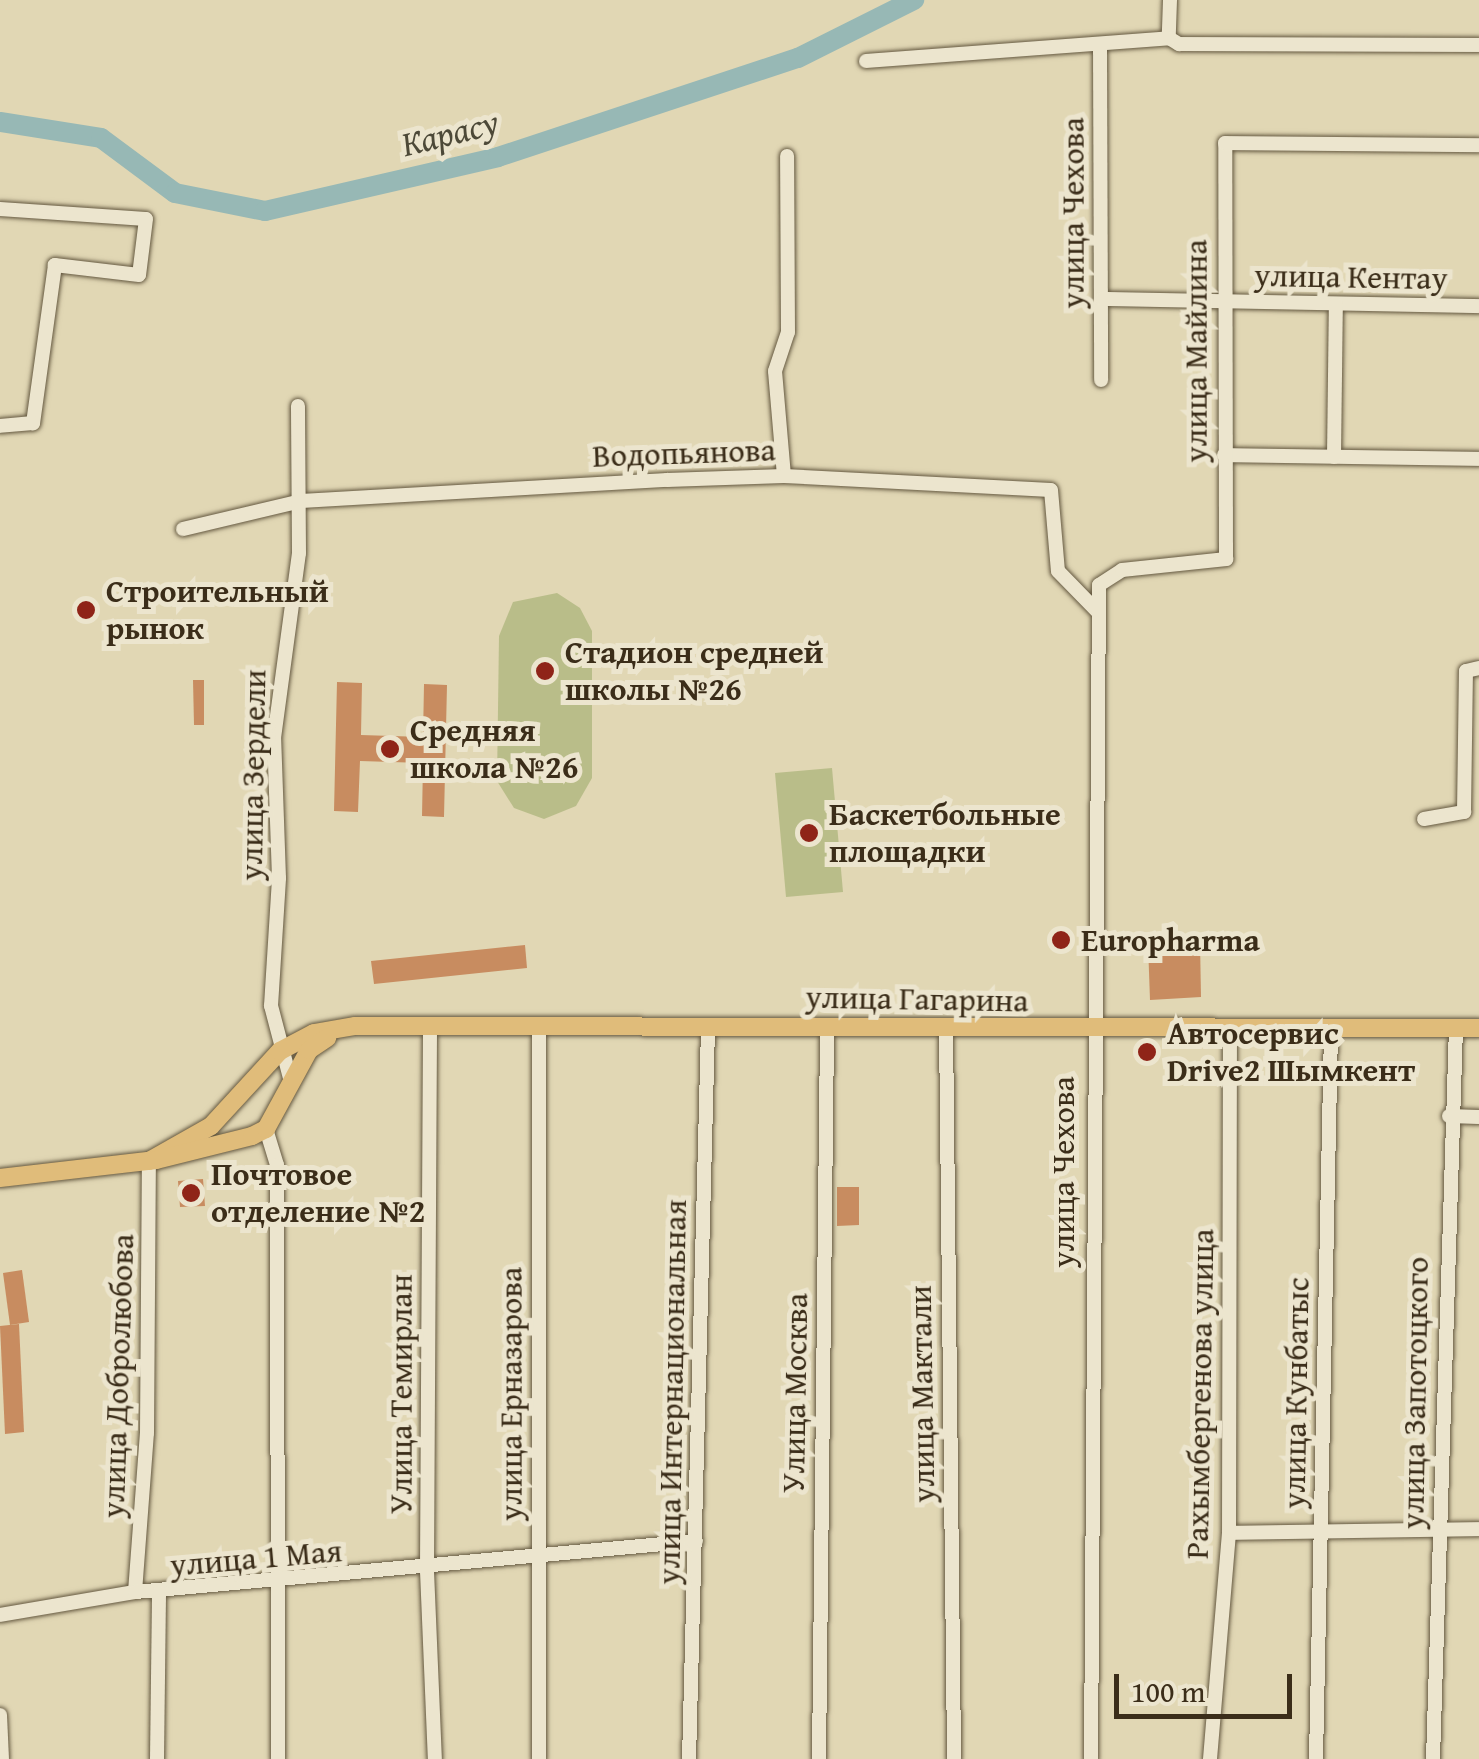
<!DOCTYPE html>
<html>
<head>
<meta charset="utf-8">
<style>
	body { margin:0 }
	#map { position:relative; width:1479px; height:1759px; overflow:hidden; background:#e1d7b4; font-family:"Gentium Book Plus",serif }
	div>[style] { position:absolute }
	.green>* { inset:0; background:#b9bd89 }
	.river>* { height:20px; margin:-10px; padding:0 10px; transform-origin:10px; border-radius:10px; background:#97b8b5 }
	.building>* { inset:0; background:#c88c60 }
	.roads { filter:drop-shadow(0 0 2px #645840) drop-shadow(0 0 2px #645840) }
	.minor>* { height:14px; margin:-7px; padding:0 7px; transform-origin:7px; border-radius:7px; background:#ece5ce }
	.major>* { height:18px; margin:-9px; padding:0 9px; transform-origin:9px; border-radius:9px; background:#e0bc7a }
	.dots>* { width:28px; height:28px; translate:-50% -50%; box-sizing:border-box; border:5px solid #ece5ce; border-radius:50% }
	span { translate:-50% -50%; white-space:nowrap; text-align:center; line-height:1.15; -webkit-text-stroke:10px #ece5ce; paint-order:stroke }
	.street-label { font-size:32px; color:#3b2d19 }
	.poi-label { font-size:32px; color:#3b2d19; font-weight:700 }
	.left { translate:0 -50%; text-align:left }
	.water-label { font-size:35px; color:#4d4938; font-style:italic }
	.scale { position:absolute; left:1114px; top:1674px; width:178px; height:45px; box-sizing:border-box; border:5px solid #3b2d19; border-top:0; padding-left:12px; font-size:30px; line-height:35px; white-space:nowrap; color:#3b2d19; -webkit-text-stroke:8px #ece5ce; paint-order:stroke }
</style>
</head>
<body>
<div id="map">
	<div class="green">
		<div style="clip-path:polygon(557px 593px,580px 608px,592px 631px,592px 778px,576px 806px,544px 819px,514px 808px,497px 781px,499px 636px,513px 602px)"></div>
		<div style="clip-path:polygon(832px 768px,843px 892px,786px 897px,775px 773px)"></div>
	</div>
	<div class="river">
		<div style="left:0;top:122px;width:102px;rotate:9deg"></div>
		<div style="left:101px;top:138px;width:92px;rotate:36.6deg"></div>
		<div style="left:175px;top:193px;width:92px;rotate:11.3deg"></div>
		<div style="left:265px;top:211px;width:239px;rotate:-13deg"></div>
		<div style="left:498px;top:157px;width:316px;rotate:-18.3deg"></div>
		<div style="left:798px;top:58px;width:130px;rotate:-26.6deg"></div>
	</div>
	<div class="building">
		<div style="clip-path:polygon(193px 680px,204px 680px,204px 725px,194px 725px)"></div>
		<div style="clip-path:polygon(337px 682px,362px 683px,361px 735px,423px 737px,424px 684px,447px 685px,444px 817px,422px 816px,423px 763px,360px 761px,358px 812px,334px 811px)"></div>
		<div style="clip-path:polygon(1200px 942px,1201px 997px,1150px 1000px,1148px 944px)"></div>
		<div style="clip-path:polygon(525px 945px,527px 968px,374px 984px,371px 961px)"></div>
		<div style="clip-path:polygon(203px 1179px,205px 1206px,180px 1207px,178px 1181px)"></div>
		<div style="clip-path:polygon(837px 1187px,859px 1187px,859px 1225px,837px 1226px)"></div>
		<div style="clip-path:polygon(22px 1270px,29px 1322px,10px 1325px,3px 1273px)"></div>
		<div style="clip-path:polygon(19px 1324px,24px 1432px,5px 1434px,0 1326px)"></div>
	</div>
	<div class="roads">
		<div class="minor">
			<div style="left:1170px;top:0;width:38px;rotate:92deg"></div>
			<div style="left:1169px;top:38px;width:12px;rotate:31deg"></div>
			<div style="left:1179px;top:44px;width:300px;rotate:0.2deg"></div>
			<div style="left:1100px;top:45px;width:335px;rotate:89.8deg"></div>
			<div style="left:866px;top:61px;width:304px;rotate:-4.3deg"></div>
			<div style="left:0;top:209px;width:146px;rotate:3.9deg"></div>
			<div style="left:146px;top:219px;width:56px;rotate:97.1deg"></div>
			<div style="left:139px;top:275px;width:85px;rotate:-173.2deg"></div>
			<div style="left:55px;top:265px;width:160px;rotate:97.9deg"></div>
			<div style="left:33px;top:423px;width:33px;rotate:175deg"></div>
			<div style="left:1102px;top:299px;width:377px;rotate:1.1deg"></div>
			<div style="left:1224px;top:455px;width:255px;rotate:0.9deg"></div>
			<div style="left:1334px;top:457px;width:153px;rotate:-89.3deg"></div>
			<div style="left:784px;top:476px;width:105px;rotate:-94.9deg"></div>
			<div style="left:775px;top:371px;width:41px;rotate:-71.6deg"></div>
			<div style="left:788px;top:332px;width:176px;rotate:-90.3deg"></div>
			<div style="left:183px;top:529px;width:121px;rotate:-13.3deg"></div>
			<div style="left:301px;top:501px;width:367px;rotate:-3.3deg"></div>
			<div style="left:667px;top:480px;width:117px;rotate:-2deg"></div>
			<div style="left:784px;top:476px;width:267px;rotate:3deg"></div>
			<div style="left:1051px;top:490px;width:81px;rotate:85.1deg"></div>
			<div style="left:1058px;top:571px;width:57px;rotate:45.7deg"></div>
			<div style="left:1424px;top:819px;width:41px;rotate:-9.9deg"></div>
			<div style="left:1464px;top:812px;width:141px;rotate:-89.2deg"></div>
			<div style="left:1466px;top:671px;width:13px;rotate:-13deg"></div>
			<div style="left:946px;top:1027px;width:732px;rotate:89.37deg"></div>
			<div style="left:430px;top:1030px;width:541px;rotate:90.32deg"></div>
			<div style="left:427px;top:1571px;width:188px;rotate:87.6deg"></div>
			<div style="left:291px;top:1082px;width:79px;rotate:-104.7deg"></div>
			<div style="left:271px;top:1006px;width:128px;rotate:-86.4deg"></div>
			<div style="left:279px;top:878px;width:140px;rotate:-92deg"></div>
			<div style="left:274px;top:738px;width:187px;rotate:-82.3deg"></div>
			<div style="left:299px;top:553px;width:147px;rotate:-90.4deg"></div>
			<div style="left:1449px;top:1116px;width:30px;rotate:2deg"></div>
			<div style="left:266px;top:1129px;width:38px;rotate:73deg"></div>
			<div style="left:277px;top:1165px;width:594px;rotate:89.9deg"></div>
			<div style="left:1229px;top:1533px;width:250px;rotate:-0.9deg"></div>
			<div style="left:135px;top:1592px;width:159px;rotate:-85.7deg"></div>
			<div style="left:147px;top:1433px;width:272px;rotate:-89.6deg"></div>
			<div style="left:0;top:1615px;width:137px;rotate:-9.7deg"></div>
			<div style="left:135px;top:1592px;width:563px;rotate:-5.19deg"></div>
			<div style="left:0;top:1715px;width:44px;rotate:87.4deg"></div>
			<div style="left:157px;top:1759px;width:166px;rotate:-89.3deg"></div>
			<div style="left:539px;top:1759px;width:729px;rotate:-90deg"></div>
			<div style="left:689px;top:1759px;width:732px;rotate:-88.51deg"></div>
			<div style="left:819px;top:1759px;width:732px;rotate:-89.37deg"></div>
			<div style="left:1091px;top:1759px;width:1174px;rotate:-89.61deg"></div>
			<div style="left:1099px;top:585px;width:27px;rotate:-33deg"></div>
			<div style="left:1122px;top:570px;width:105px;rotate:-6deg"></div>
			<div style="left:1226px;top:559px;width:416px;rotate:-90.1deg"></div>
			<div style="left:1225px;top:143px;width:254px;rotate:0.5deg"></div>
			<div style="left:1210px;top:1759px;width:227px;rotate:-85.2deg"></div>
			<div style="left:1229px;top:1533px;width:505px;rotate:-89.89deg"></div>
			<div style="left:1316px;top:1759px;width:731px;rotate:-88.82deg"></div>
			<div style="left:1433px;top:1759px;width:731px;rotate:-88.2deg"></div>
		</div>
		<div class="major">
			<div style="left:149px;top:1161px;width:71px;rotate:-29.4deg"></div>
			<div style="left:211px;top:1126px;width:102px;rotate:-47.4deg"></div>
			<div style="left:280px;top:1051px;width:38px;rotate:-28deg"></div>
			<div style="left:314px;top:1033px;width:42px;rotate:-9.7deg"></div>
			<div style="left:355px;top:1026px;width:1124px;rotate:0.1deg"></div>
			<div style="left:0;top:1178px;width:157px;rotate:-6.6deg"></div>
			<div style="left:156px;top:1160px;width:99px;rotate:-14deg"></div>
			<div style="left:252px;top:1136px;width:16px;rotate:-27deg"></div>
			<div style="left:266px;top:1129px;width:90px;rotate:-61.4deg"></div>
			<div style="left:309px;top:1050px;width:22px;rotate:-34deg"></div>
		</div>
	</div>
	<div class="dots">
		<div style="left:86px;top:610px;background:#8f2418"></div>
		<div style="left:545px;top:671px;background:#8f2418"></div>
		<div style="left:390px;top:749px;background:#8f2418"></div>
		<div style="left:809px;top:833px;background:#8f2418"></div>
		<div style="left:1061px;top:940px;background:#8f2418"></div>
		<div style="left:1147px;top:1052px;background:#8f2418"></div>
		<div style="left:191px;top:1193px;background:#8f2418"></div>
	</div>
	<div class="street-label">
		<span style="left:1073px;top:213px;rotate:-90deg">улица Чехова</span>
		<span style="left:1351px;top:277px;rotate:1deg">улица Кентау</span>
		<span style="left:1196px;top:351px;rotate:-90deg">улица Майлина</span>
		<span style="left:684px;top:453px;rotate:-2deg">Водопьянова</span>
		<span style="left:253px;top:775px;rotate:-89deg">улица Зердели</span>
		<span style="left:917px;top:999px;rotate:1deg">улица Гагарина</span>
		<span style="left:1063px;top:1172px;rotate:-90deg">улица Чехова</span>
		<span style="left:118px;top:1376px;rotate:-88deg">улица Добролюбова</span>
		<span style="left:672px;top:1392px;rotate:-89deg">улица Интернациональная</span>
		<span style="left:795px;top:1393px;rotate:-89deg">Улица Москва</span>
		<span style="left:1296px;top:1393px;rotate:-89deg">улица Кунбатыс</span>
		<span style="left:1415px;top:1393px;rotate:-89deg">улица Запотоцкого</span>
		<span style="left:401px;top:1394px;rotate:-90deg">Улица Темирлан</span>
		<span style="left:511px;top:1394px;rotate:-90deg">улица Ерназарова</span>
		<span style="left:922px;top:1394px;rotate:-91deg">улица Мактали</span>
		<span style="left:1200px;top:1394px;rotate:-89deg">Рахымбергенова улица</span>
		<span style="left:256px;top:1558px;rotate:-5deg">улица 1 Мая</span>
	</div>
	<div class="poi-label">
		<span class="left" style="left:106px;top:610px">Строительный<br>рынок</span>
		<span class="left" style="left:565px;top:671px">Стадион средней<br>школы №26</span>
		<span class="left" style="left:410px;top:749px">Средняя<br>школа №26</span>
		<span class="left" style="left:829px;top:833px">Баскетбольные<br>площадки</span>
		<span class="left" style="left:1081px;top:940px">Europharma</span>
		<span class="left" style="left:1167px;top:1052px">Автосервис<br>Drive2 Шымкент</span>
		<span class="left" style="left:211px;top:1193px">Почтовое<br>отделение №2</span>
	</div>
	<div class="water-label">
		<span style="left:450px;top:133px;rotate:-14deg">Карасу</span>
	</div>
	<div class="scale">100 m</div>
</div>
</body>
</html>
